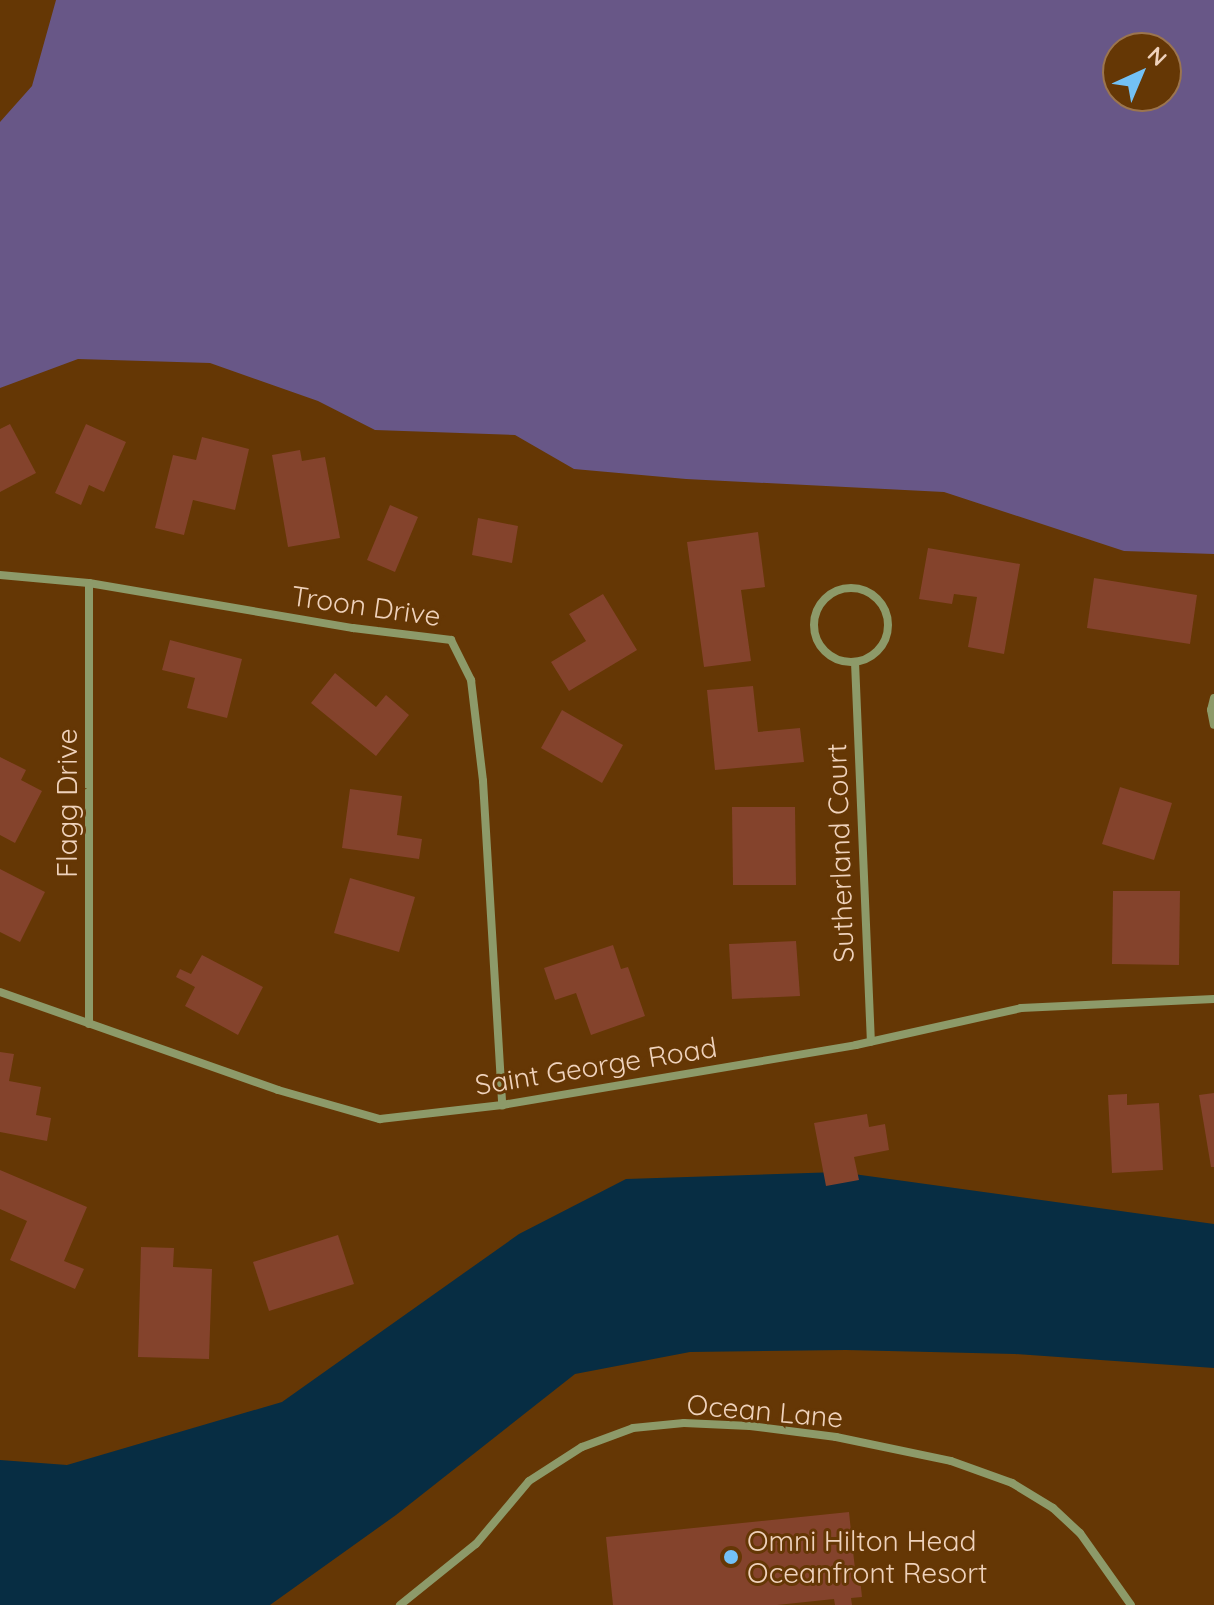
<!DOCTYPE html>
<html>
<head>
<meta charset="utf-8">
<style>
	body { margin:0 }
	#map { position:relative; width:1214px; height:1605px; overflow:hidden; background:#653705; font-family:Quicksand,sans-serif }
	div>[style] { position:absolute }
	.green>* { inset:0; background:#685787 }
	.water>* { inset:0; background:#072d43 }
	.building>* { inset:0; background:#84432c }
	.street>* { height:8px; margin:-4px; padding:0 4px; transform-origin:4px; border-radius:4px; background:#8d9a69 }
	.street>.ring { margin:-4px; padding:0; box-sizing:content-box; background:none; border:8px solid #8d9a69; border-radius:50% }
	.dots>* { width:22px; height:22px; translate:-50% -50%; box-sizing:border-box; border:4px solid #653705; border-radius:50% }
	span { translate:-50% -50%; white-space:nowrap; text-align:center; line-height:1.15; -webkit-text-stroke:6px #653705; paint-order:stroke }
	.street-label { font-size:28px; color:#efd2bc }
	.poi-label { font-size:28px; color:#efd2bc }
	.left { translate:0 -50%; text-align:left }
	.north { position:absolute; left:1102px; top:32px; width:80px; height:80px; box-sizing:border-box; background:#653705; border:2px solid #9c754e; border-radius:50%; rotate:44deg; font-size:22px; font-weight:700; line-height:32px; text-align:center; color:#efd2bc }
	.north::after { content:''; display:block; margin:auto; width:28px; height:36px; background:#73c1f6; clip-path:polygon(50% 0,100% 100%,50% 72%,0 100%) }
</style>
</head>
<body>
<div id="map">
	<div class="green">
		<div style="clip-path:polygon(evenodd,56px 0,1214px 0,1214px 554px,1124px 551px,944px 492px,686px 479px,574px 469px,515px 435px,375px 430px,318px 401px,210px 363px,78px 359px,0 388px,0 122px,32px 86px,56px 0,1118px 48px,1166px 48px,1166px 96px,1118px 96px,1118px 48px)"></div>
	</div>
	<div class="water">
		<div style="clip-path:polygon(839px 1172px,1214px 1224px,1214px 1368px,1015px 1354px,846px 1350px,690px 1352px,575px 1374px,396px 1515px,270px 1605px,0 1605px,0 1460px,67px 1465px,282px 1402px,519px 1234px,626px 1179px)"></div>
	</div>
	<div class="building">
		<div style="clip-path:polygon(10px 424px,36px 473px,0 492px,0 429px)"></div>
		<div style="clip-path:polygon(86px 424px,126px 442px,104px 492px,89px 485px,81px 505px,55px 493px)"></div>
		<div style="clip-path:polygon(202px 437px,249px 449px,235px 510px,193px 500px,184px 535px,155px 528px,173px 455px,196px 460px)"></div>
		<div style="clip-path:polygon(300px 450px,302px 461px,325px 457px,340px 538px,288px 547px,272px 455px)"></div>
		<div style="clip-path:polygon(390px 505px,418px 517px,395px 572px,367px 560px)"></div>
		<div style="clip-path:polygon(478px 518px,518px 526px,512px 563px,472px 555px)"></div>
		<div style="clip-path:polygon(758px 532px,765px 587px,741px 590px,751px 661px,704px 667px,687px 542px)"></div>
		<div style="clip-path:polygon(928px 548px,1020px 564px,1004px 654px,968px 647px,977px 597px,954px 594px,952px 604px,919px 599px)"></div>
		<div style="clip-path:polygon(1094px 578px,1197px 595px,1190px 644px,1087px 628px)"></div>
		<div style="clip-path:polygon(603px 594px,637px 650px,569px 691px,551px 662px,586px 641px,569px 614px)"></div>
		<div style="clip-path:polygon(170px 640px,242px 659px,227px 718px,187px 708px,195px 678px,162px 670px)"></div>
		<div style="clip-path:polygon(335px 673px,376px 707px,386px 695px,409px 715px,376px 756px,311px 703px)"></div>
		<div style="clip-path:polygon(753px 686px,758px 732px,800px 728px,804px 762px,715px 770px,707px 690px)"></div>
		<div style="clip-path:polygon(562px 710px,623px 745px,602px 783px,541px 748px)"></div>
		<div style="clip-path:polygon(0 757px,26px 770px,21px 780px,42px 791px,15px 843px,0 835px)"></div>
		<div style="clip-path:polygon(1120px 787px,1172px 803px,1154px 860px,1102px 844px)"></div>
		<div style="clip-path:polygon(350px 789px,402px 796px,397px 835px,422px 839px,419px 859px,342px 848px)"></div>
		<div style="clip-path:polygon(732px 807px,795px 807px,796px 885px,733px 885px)"></div>
		<div style="clip-path:polygon(0 869px,45px 892px,20px 942px,0 932px)"></div>
		<div style="clip-path:polygon(350px 878px,415px 897px,399px 952px,334px 933px)"></div>
		<div style="clip-path:polygon(1113px 891px,1180px 891px,1179px 965px,1112px 964px)"></div>
		<div style="clip-path:polygon(796px 941px,800px 996px,732px 999px,729px 944px)"></div>
		<div style="clip-path:polygon(613px 945px,621px 969px,628px 967px,645px 1016px,591px 1035px,576px 993px,555px 1000px,544px 968px)"></div>
		<div style="clip-path:polygon(202px 955px,263px 987px,238px 1035px,185px 1006px,195px 987px,176px 977px,180px 969px,191px 974px)"></div>
		<div style="clip-path:polygon(0 1052px,14px 1054px,9px 1081px,41px 1087px,36px 1115px,51px 1118px,47px 1141px,0 1132px)"></div>
		<div style="clip-path:polygon(1214px 1093px,1214px 1167px,1211px 1167px,1199px 1095px)"></div>
		<div style="clip-path:polygon(1127px 1094px,1127px 1105px,1159px 1103px,1163px 1170px,1112px 1173px,1108px 1095px)"></div>
		<div style="clip-path:polygon(867px 1114px,869px 1127px,885px 1124px,889px 1150px,854px 1157px,859px 1180px,826px 1186px,814px 1123px)"></div>
		<div style="clip-path:polygon(0 1170px,87px 1207px,64px 1261px,84px 1269px,75px 1289px,10px 1260px,27px 1221px,0 1209px)"></div>
		<div style="clip-path:polygon(338px 1235px,354px 1284px,269px 1311px,253px 1262px)"></div>
		<div style="clip-path:polygon(141px 1247px,174px 1248px,173px 1267px,212px 1269px,209px 1359px,138px 1357px)"></div>
		<div style="clip-path:polygon(849px 1512px,856px 1579px,860px 1578px,862px 1597px,851px 1598px,852px 1605px,835px 1605px,834px 1599px,777px 1605px,613px 1605px,606px 1537px)"></div>
	</div>
	<div class="street">
		<div style="left:0;top:575px;width:89px;rotate:5.1deg"></div>
		<div style="left:89px;top:583px;width:268px;rotate:9.7deg"></div>
		<div style="left:353px;top:628px;width:99px;rotate:7deg"></div>
		<div style="left:451px;top:640px;width:45px;rotate:63.4deg"></div>
		<div style="left:471px;top:680px;width:102px;rotate:83.2deg"></div>
		<div style="left:483px;top:781px;width:325px;rotate:86.6deg"></div>
		<div style="left:89px;top:583px;width:441px;rotate:90deg"></div>
		<div class="ring" style="left:814px;top:588px;width:66px;height:66px"></div>
		<div style="left:855px;top:662px;width:380px;rotate:87.6deg"></div>
		<div style="left:1214px;top:698px;width:12px;rotate:104deg"></div>
		<div style="left:1211px;top:710px;width:15px;rotate:79deg"></div>
		<div style="left:0;top:992px;width:295px;rotate:19.4deg"></div>
		<div style="left:278px;top:1090px;width:106px;rotate:15.9deg"></div>
		<div style="left:380px;top:1119px;width:123px;rotate:-6.5deg"></div>
		<div style="left:502px;top:1105px;width:359px;rotate:-9.6deg"></div>
		<div style="left:856px;top:1045px;width:169px;rotate:-12.6deg"></div>
		<div style="left:1021px;top:1008px;width:193px;rotate:-2.7deg"></div>
		<div style="left:400px;top:1605px;width:97px;rotate:-38.8deg"></div>
		<div style="left:476px;top:1544px;width:82px;rotate:-49.9deg"></div>
		<div style="left:529px;top:1481px;width:63px;rotate:-32.7deg"></div>
		<div style="left:582px;top:1447px;width:54px;rotate:-20.4deg"></div>
		<div style="left:633px;top:1428px;width:51px;rotate:-5.6deg"></div>
		<div style="left:684px;top:1423px;width:66px;rotate:2.6deg"></div>
		<div style="left:750px;top:1426px;width:87px;rotate:7.3deg"></div>
		<div style="left:836px;top:1437px;width:117px;rotate:11.8deg"></div>
		<div style="left:951px;top:1461px;width:65px;rotate:19.8deg"></div>
		<div style="left:1012px;top:1483px;width:48px;rotate:31.4deg"></div>
		<div style="left:1053px;top:1508px;width:37px;rotate:43deg"></div>
		<div style="left:1080px;top:1533px;width:88px;rotate:54.7deg"></div>
	</div>
	<div class="dots">
		<div style="left:731px;top:1557px;background:#73c1f6"></div>
	</div>
	<div class="street-label">
		<span style="left:366px;top:606px;rotate:8deg">Troon Drive</span>
		<span style="left:67px;top:803px;rotate:-90deg">Flagg Drive</span>
		<span style="left:840px;top:853px;rotate:-92deg">Sutherland Court</span>
		<span style="left:596px;top:1066px;rotate:-9deg">Saint George Road</span>
		<span style="left:765px;top:1411px;rotate:5deg">Ocean Lane</span>
	</div>
	<div class="poi-label">
		<span class="left" style="left:747px;top:1557px">Omni Hilton Head<br>Oceanfront Resort</span>
	</div>
	<div class="north">N</div>
</div>
</body>
</html>
